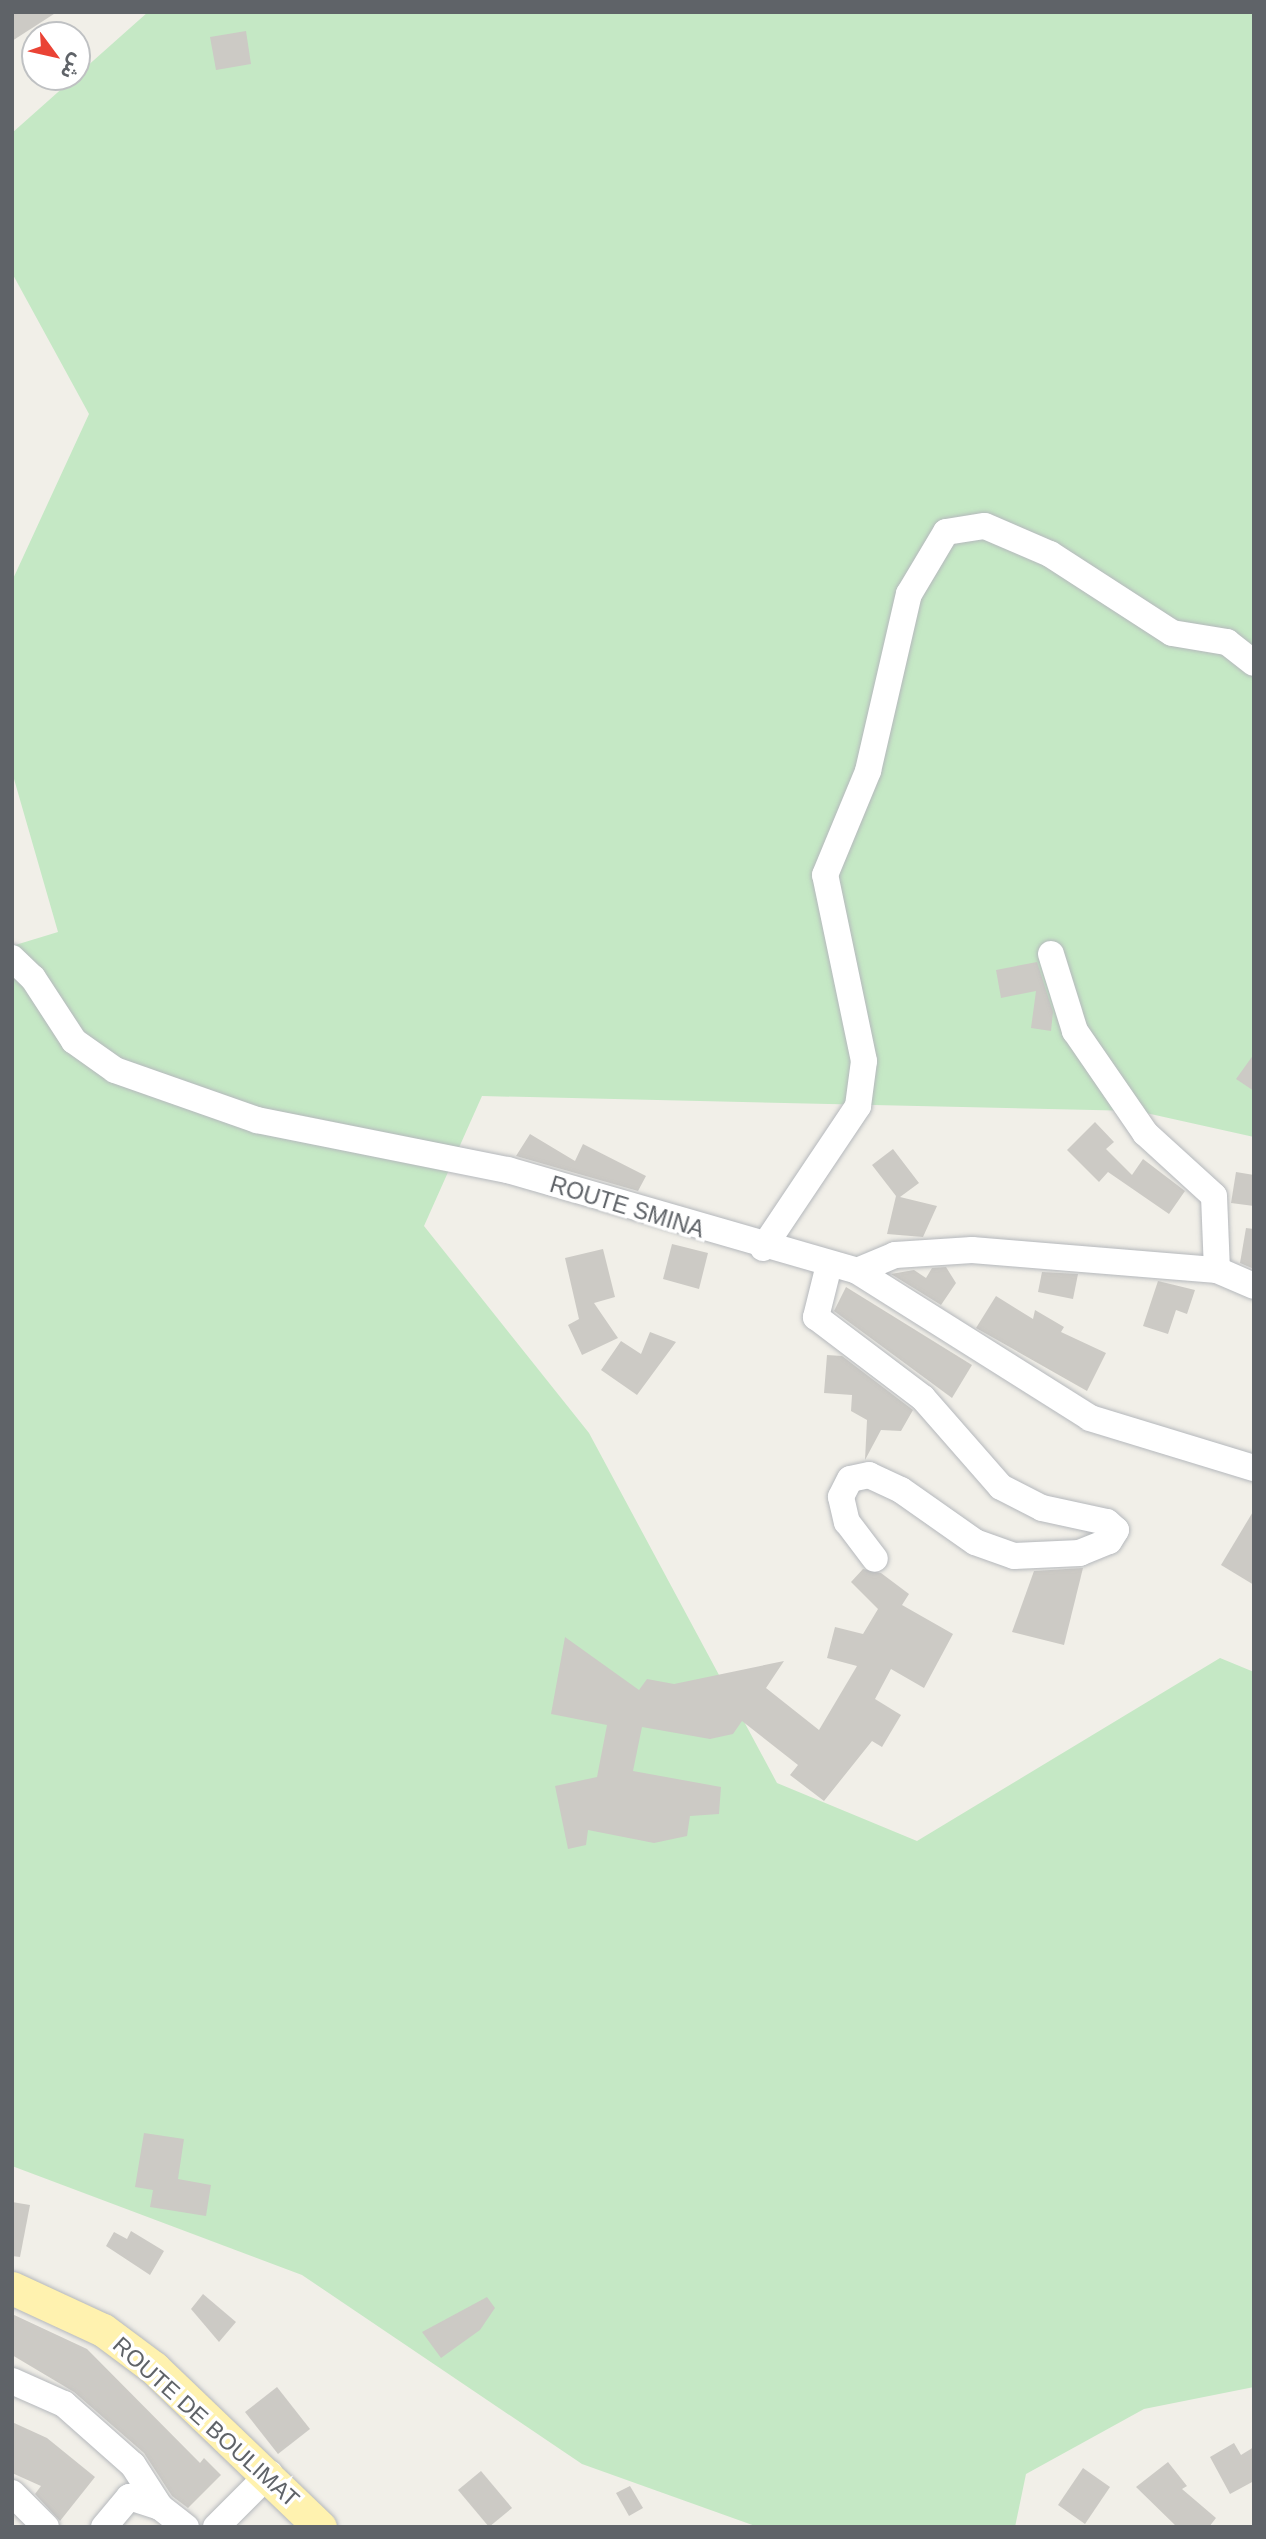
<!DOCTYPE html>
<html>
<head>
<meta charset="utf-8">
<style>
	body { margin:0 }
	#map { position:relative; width:1266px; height:2539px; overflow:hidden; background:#f1efe8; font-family:Helvetica,"Noto Sans Arabic",sans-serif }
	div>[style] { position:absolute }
	.green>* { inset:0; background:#c5e8c5 }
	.building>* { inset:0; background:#cccac5 }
	.roads { filter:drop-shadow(0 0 2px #b5b8bc) drop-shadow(0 0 2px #b5b8bc) }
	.minor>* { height:26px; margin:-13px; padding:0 13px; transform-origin:13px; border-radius:13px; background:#fff }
	.major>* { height:33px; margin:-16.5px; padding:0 16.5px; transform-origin:16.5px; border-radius:16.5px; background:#fff2af }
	span { translate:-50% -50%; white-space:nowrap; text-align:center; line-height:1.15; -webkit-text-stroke:7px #fff; paint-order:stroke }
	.street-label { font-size:23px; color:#5f6368 }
	.frame { position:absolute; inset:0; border:14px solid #5f6368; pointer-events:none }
	.north { position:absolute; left:21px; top:21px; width:70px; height:70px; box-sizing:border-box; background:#fff; border:2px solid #bfc1c3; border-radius:50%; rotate:123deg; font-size:19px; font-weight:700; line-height:28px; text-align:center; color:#5f6368 }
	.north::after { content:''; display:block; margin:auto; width:24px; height:32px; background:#ea4335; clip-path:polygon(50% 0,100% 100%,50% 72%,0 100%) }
</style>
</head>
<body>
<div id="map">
	<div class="green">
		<div style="clip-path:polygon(148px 12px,1254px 12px,1254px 1137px,1137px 1111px,482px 1096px,424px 1226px,589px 1433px,777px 1783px,917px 1841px,1220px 1658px,1254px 1672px,1254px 2387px,1144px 2409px,1026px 2474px,1015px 2527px,758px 2527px,582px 2464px,302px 2275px,12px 2166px,12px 946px,58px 932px,12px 772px,12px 581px,89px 414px,12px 273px,12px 133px)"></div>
	</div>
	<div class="building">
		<div style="clip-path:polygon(12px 12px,57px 12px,12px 41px)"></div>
		<div style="clip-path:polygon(246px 31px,251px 64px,216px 70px,210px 37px)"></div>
		<div style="clip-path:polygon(1037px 962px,1053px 1012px,1051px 1031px,1031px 1028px,1036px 991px,1001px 998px,996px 970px)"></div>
		<div style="clip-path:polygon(1254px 1054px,1254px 1091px,1236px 1079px)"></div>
		<div style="clip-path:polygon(1095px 1122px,1114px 1142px,1106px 1149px,1132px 1175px,1143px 1159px,1185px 1191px,1169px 1214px,1108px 1172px,1099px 1182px,1067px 1150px)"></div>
		<div style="clip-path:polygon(530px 1134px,575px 1161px,583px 1144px,646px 1176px,638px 1191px,516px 1156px)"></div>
		<div style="clip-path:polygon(893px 1149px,919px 1183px,900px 1197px,937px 1206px,923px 1237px,887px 1234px,896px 1196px,872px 1165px)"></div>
		<div style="clip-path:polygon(1236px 1172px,1254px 1175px,1254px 1206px,1231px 1203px)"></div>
		<div style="clip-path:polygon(1246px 1228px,1254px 1229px,1254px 1269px,1240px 1263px)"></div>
		<div style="clip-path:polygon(672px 1244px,708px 1253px,699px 1289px,663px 1279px)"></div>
		<div style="clip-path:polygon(603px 1249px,615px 1297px,594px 1303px,618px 1338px,582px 1355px,568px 1325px,579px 1319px,565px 1258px)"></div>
		<div style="clip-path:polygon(946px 1267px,956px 1283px,941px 1305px,891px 1274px,914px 1270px,926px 1278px,932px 1268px)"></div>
		<div style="clip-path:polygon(1042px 1272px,1078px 1274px,1073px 1299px,1038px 1292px)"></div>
		<div style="clip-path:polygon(1158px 1281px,1195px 1290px,1187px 1314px,1176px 1310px,1168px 1334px,1143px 1326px)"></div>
		<div style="clip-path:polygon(846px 1287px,972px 1365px,952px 1398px,834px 1311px)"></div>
		<div style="clip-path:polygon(996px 1296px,1033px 1319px,1035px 1310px,1064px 1327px,1061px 1332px,1106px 1353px,1087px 1391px,976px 1328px)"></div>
		<div style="clip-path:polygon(650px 1332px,676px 1342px,637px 1395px,601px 1370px,621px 1341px,641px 1354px)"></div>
		<div style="clip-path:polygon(827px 1355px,842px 1356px,913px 1410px,901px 1431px,881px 1430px,865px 1460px,867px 1420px,851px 1411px,852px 1395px,824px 1393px)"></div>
		<div style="clip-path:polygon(1254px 1510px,1254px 1585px,1221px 1565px)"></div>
		<div style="clip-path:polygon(1083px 1568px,1064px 1645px,1012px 1632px,1034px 1571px)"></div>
		<div style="clip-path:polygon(863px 1569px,881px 1573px,909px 1594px,902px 1605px,953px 1634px,924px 1688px,891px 1669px,875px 1699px,901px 1715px,882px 1747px,872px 1741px,824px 1801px,790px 1775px,798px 1765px,742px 1721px,733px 1734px,710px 1739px,642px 1727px,633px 1771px,721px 1787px,719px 1814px,690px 1816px,687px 1836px,654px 1843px,588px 1830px,586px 1845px,568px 1849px,555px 1786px,597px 1777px,607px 1725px,551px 1714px,565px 1637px,639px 1690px,647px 1679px,674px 1684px,784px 1661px,766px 1688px,819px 1730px,857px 1666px,827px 1658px,835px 1627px,863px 1634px,878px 1609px,851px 1582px)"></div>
		<div style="clip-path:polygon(144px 2133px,184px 2139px,178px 2179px,211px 2185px,206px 2216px,150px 2207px,153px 2190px,135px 2187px)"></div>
		<div style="clip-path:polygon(12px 2202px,30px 2205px,20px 2257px,12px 2256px)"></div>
		<div style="clip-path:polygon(131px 2231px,164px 2251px,150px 2275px,106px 2246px,114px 2232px,127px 2239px)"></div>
		<div style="clip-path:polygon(203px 2294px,236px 2322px,219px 2342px,191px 2309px)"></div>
		<div style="clip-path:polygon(487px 2297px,495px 2308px,480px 2330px,441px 2358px,422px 2332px)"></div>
		<div style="clip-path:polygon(12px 2314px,87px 2349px,200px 2463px,204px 2458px,221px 2475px,188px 2508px,172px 2496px,144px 2453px,74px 2392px,12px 2355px)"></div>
		<div style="clip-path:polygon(277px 2387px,310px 2429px,278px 2454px,245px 2412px)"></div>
		<div style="clip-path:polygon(12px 2422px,47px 2438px,95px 2477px,60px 2521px,35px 2494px,41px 2486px,12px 2473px)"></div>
		<div style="clip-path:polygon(1234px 2443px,1241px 2455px,1254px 2447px,1254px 2481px,1230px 2494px,1210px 2457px)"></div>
		<div style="clip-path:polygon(1168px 2462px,1187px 2486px,1182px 2489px,1216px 2518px,1209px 2527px,1177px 2527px,1136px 2487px)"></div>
		<div style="clip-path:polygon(1083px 2468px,1110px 2487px,1085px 2524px,1058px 2505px)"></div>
		<div style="clip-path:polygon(481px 2471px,512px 2508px,489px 2527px,458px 2490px)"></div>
		<div style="clip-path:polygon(630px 2486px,643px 2508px,629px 2516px,616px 2493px)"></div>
	</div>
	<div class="roads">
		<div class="minor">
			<div style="left:1051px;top:954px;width:81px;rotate:72.7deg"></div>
			<div style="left:1075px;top:1031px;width:124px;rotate:55.5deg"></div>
			<div style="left:1145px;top:1133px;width:93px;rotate:42.4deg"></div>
			<div style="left:1214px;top:1196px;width:74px;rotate:87.7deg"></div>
			<div style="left:12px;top:958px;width:29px;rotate:44deg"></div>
			<div style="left:33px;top:978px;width:75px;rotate:56.9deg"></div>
			<div style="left:74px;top:1041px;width:50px;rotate:35.3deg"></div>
			<div style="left:115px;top:1070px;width:151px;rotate:19.4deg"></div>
			<div style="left:257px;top:1120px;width:256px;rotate:11.3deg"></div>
			<div style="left:508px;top:1170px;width:363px;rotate:16.1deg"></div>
			<div style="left:857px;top:1271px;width:275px;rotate:32.2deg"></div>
			<div style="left:1090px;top:1418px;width:171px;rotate:17deg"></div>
			<div style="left:763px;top:1248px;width:171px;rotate:-56.2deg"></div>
			<div style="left:858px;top:1106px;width:45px;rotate:-82.4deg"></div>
			<div style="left:864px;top:1061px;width:190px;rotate:-101.8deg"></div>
			<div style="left:825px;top:875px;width:113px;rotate:-67.5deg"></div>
			<div style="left:868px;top:771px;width:182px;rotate:-77deg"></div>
			<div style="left:909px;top:594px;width:72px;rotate:-59.2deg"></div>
			<div style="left:946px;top:532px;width:39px;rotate:-9deg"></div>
			<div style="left:985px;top:526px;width:71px;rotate:23.3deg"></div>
			<div style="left:1050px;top:554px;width:145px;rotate:32.9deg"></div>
			<div style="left:1172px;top:633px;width:56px;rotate:9.3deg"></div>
			<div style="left:1227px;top:642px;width:34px;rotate:38deg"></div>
			<div style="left:829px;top:1265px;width:54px;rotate:104deg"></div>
			<div style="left:816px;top:1317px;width:134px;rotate:37.1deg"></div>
			<div style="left:923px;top:1398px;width:118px;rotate:48.8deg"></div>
			<div style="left:1001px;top:1487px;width:46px;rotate:27.1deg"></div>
			<div style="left:1042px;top:1508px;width:66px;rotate:12.2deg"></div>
			<div style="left:1107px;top:1522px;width:12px;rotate:42deg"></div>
			<div style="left:1116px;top:1530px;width:13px;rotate:122deg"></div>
			<div style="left:1109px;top:1541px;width:31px;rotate:158deg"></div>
			<div style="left:1080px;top:1553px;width:66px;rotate:177.4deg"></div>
			<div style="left:1014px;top:1556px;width:41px;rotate:-160.3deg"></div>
			<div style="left:975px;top:1542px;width:90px;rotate:-144.9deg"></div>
			<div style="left:901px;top:1490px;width:35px;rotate:-155deg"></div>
			<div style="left:869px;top:1475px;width:19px;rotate:168deg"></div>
			<div style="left:850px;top:1479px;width:20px;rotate:117deg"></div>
			<div style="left:841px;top:1497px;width:26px;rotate:77deg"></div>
			<div style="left:847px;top:1522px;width:46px;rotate:52.9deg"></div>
			<div style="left:857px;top:1271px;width:41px;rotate:-22.8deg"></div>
			<div style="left:895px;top:1255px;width:77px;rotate:-3.7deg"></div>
			<div style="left:972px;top:1250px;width:246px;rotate:4.7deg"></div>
			<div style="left:1217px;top:1270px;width:40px;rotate:23.4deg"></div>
			<div style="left:12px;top:2381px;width:57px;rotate:23.9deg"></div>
			<div style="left:64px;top:2404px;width:92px;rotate:41.5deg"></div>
			<div style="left:133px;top:2465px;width:50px;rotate:57.3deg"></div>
			<div style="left:12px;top:2493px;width:48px;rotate:45deg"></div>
			<div style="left:104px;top:2527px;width:39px;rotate:-50deg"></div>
			<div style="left:129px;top:2497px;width:33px;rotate:18deg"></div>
			<div style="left:160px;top:2507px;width:33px;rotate:38deg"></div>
			<div style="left:216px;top:2527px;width:76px;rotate:-45deg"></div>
		</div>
		<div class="major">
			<div style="left:12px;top:2288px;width:100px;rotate:24.8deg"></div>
			<div style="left:103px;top:2330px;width:64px;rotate:36.7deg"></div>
			<div style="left:154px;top:2368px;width:230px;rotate:43.8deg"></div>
		</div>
	</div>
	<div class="street-label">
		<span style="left:627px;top:1207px;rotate:17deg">ROUTE SMINA</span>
		<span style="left:206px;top:2422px;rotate:42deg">ROUTE DE BOULIMAT</span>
	</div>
	<div class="frame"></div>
	<div class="north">ش</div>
</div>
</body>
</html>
